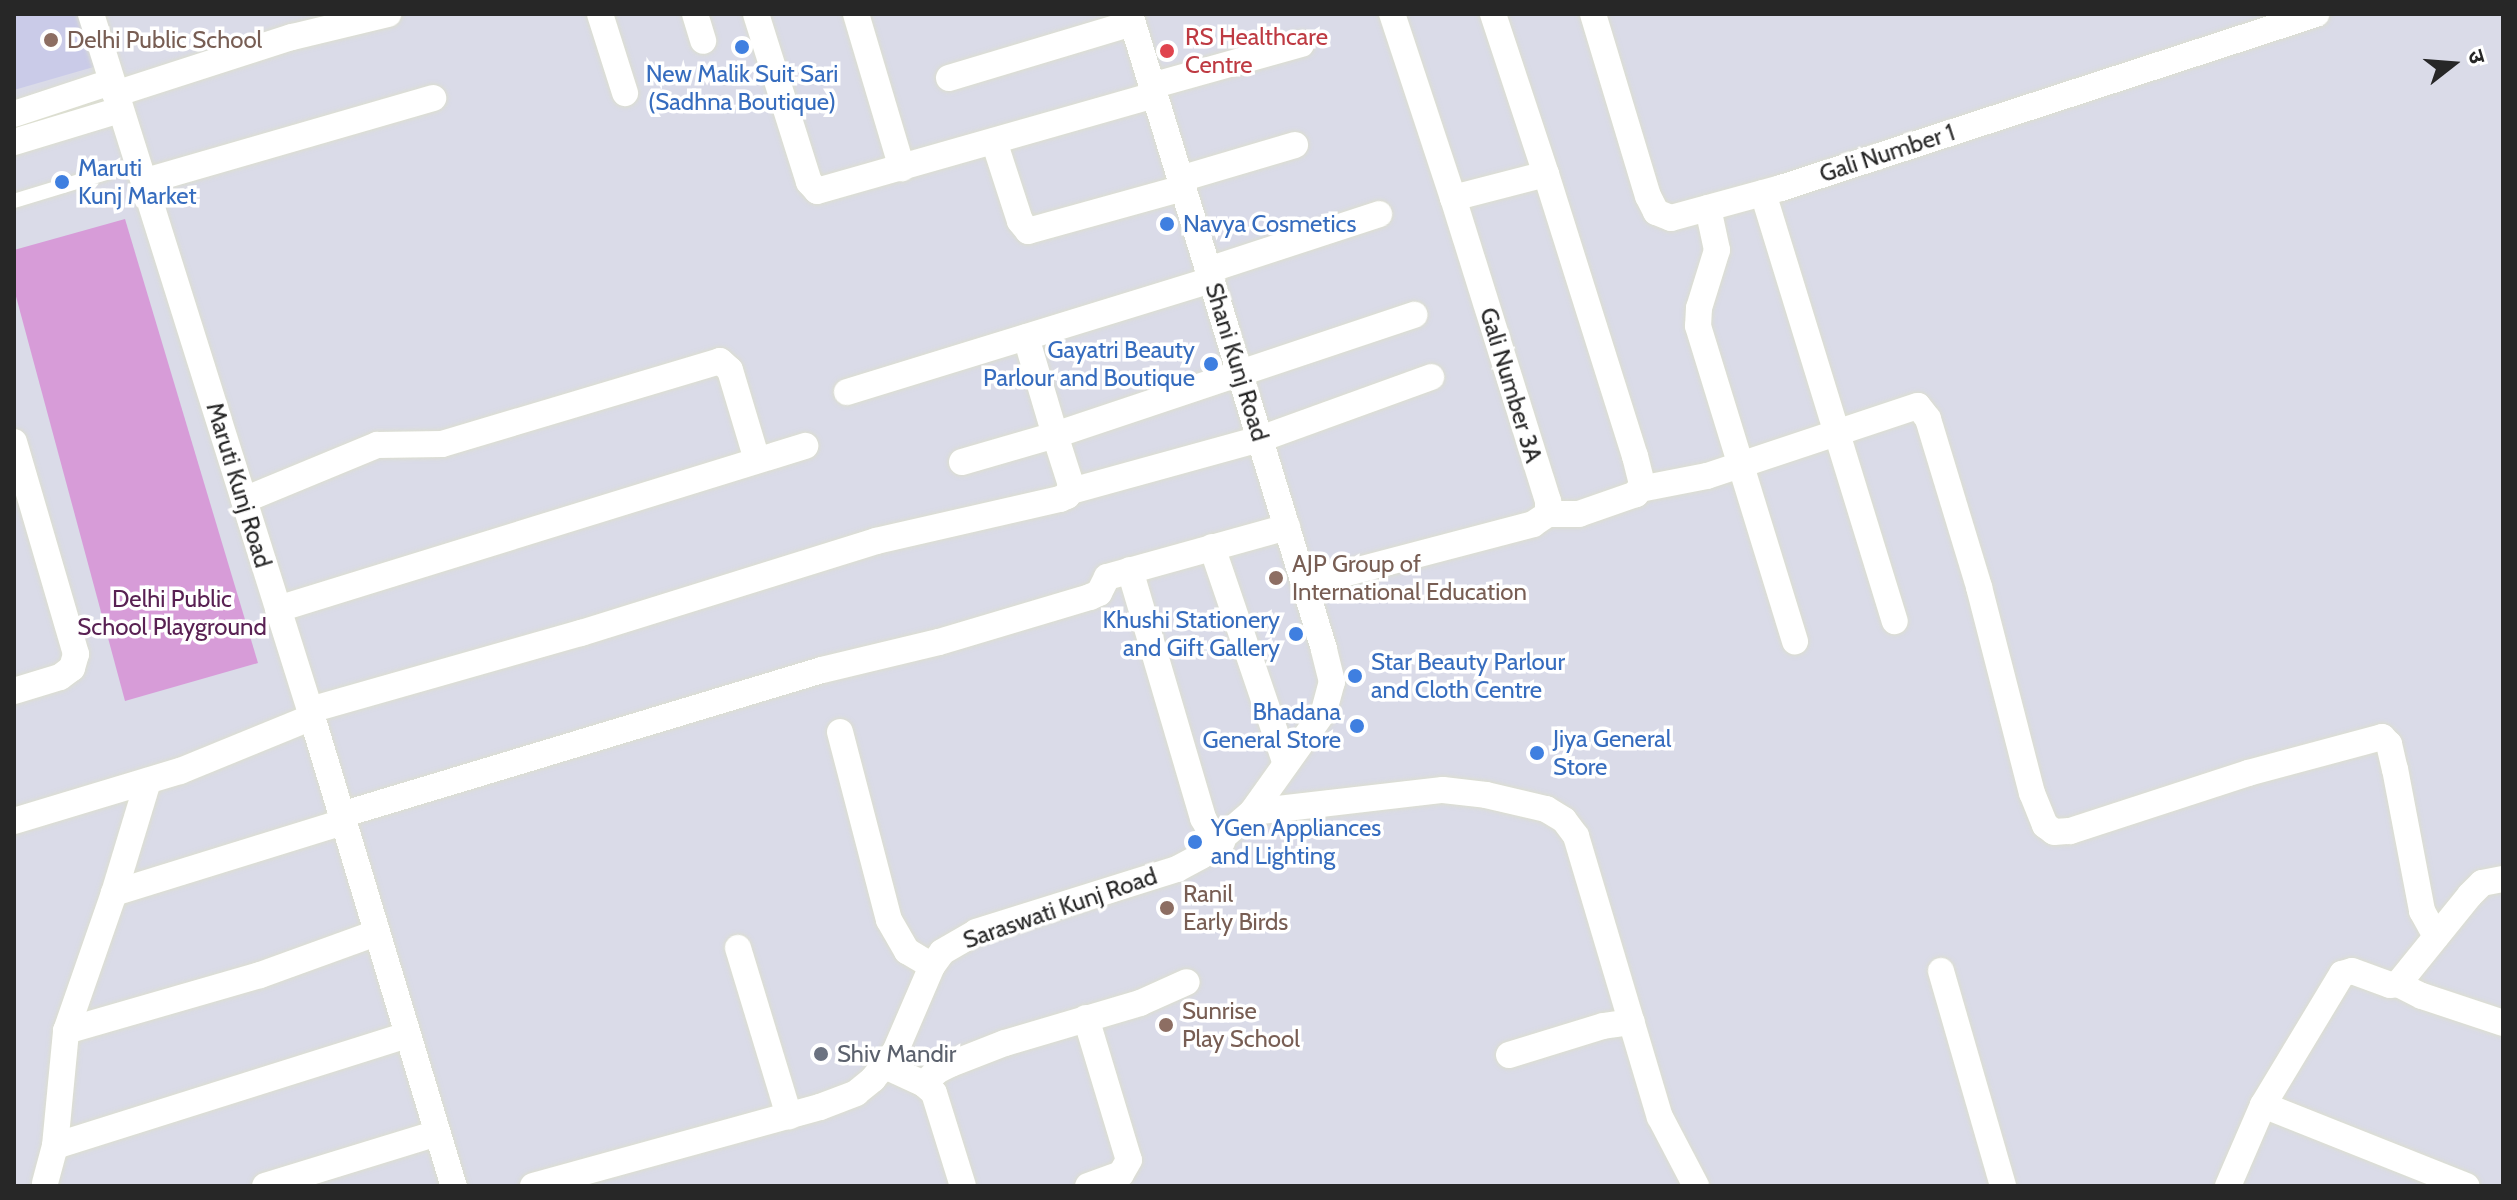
<!DOCTYPE html>
<html>
<head>
<meta charset="utf-8">
<style>
	body { margin:0 }
	#map { position:relative; width:2517px; height:1200px; overflow:hidden; background:#dadbe8; font-family:Cabin,"Noto Sans Devanagari",sans-serif }
	div>[style] { position:absolute }
	.education>* { inset:0; background:#cacbe8 }
	.green>* { inset:0; background:#d79cd8 }
	.roads { filter:drop-shadow(0 0 2px #dcdecf) drop-shadow(0 0 2px #dcdecf) }
	.lane>* { height:14px; margin:-7px; padding:0 7px; transform-origin:7px; border-radius:7px; background:#fff }
	.street>* { height:26px; margin:-13px; padding:0 13px; transform-origin:13px; border-radius:13px; background:#fff }
	.dots>* { width:22px; height:22px; translate:-50% -50%; box-sizing:border-box; border:4px solid #fff; border-radius:50% }
	span { translate:-50% -50%; white-space:nowrap; text-align:center; line-height:1.15; -webkit-text-stroke:7px #fff; paint-order:stroke }
	.health-label { font-size:24px; color:#be3a42 }
	.left { translate:0 -50%; text-align:left }
	.education-label { font-size:24px; color:#785e54 }
	.shop-label { font-size:24px; color:#366cbe }
	.right { translate:-100% -50%; text-align:right }
	.street-label { font-size:24px; color:#272727 }
	.park-label { font-size:24px; color:#592153 }
	.worship-label { font-size:24px; color:#5b616d }
	.frame { position:absolute; inset:0; border:16px solid #272727; pointer-events:none }
	.north { position:absolute; left:2413px; top:24px; width:80px; height:80px; -webkit-text-stroke:6px #fff; paint-order:stroke; rotate:73deg; font-size:22px; font-weight:700; line-height:32px; text-align:center; color:#272727 }
	.north::after { content:''; display:block; margin:auto; width:28px; height:36px; background:#272727; clip-path:polygon(50% 0,100% 100%,50% 72%,0 100%) }
</style>
</head>
<body>
<div id="map">
	<div class="education">
		<div style="clip-path:polygon(14px 14px,81px 14px,97px 66px,14px 90px)"></div>
	</div>
	<div class="green">
		<div style="clip-path:polygon(125px 219px,258px 663px,125px 701px,14px 289px,14px 250px)"></div>
	</div>
	<div class="roads">
		<div class="lane">
			<div style="left:14px;top:201px;width:96px;rotate:-16.9deg"></div>
		</div>
		<div class="street">
			<div style="left:91px;top:14px;width:730px;rotate:72.53deg"></div>
			<div style="left:310px;top:710px;width:497px;rotate:73.2deg"></div>
			<div style="left:600px;top:14px;width:83px;rotate:72.4deg"></div>
			<div style="left:695px;top:14px;width:28px;rotate:73deg"></div>
			<div style="left:756px;top:14px;width:176px;rotate:72.5deg"></div>
			<div style="left:809px;top:182px;width:12px;rotate:48deg"></div>
			<div style="left:817px;top:191px;width:349px;rotate:-15.9deg"></div>
			<div style="left:856px;top:14px;width:161px;rotate:73.4deg"></div>
			<div style="left:1493px;top:14px;width:169px;rotate:71.7deg"></div>
			<div style="left:1593px;top:14px;width:190px;rotate:73.2deg"></div>
			<div style="left:1648px;top:196px;width:18px;rotate:63deg"></div>
			<div style="left:1656px;top:212px;width:16px;rotate:22deg"></div>
			<div style="left:1671px;top:218px;width:114px;rotate:-15.3deg"></div>
			<div style="left:1781px;top:188px;width:563px;rotate:-18.02deg"></div>
			<div style="left:949px;top:78px;width:191px;rotate:-16.7deg"></div>
			<div style="left:1151px;top:86px;width:156px;rotate:-15.6deg"></div>
			<div style="left:115px;top:94px;width:186px;rotate:-17.9deg"></div>
			<div style="left:292px;top:37px;width:99px;rotate:-13.5deg"></div>
			<div style="left:14px;top:114px;width:102px;rotate:-18.3deg"></div>
			<div style="left:994px;top:141px;width:84px;rotate:72deg"></div>
			<div style="left:1020px;top:221px;width:13px;rotate:51deg"></div>
			<div style="left:1028px;top:231px;width:161px;rotate:-15.5deg"></div>
			<div style="left:14px;top:142px;width:111px;rotate:-16.8deg"></div>
			<div style="left:1180px;top:179px;width:120px;rotate:-16.5deg"></div>
			<div style="left:146px;top:181px;width:299px;rotate:-16.1deg"></div>
			<div style="left:1763px;top:193px;width:448px;rotate:72.9deg"></div>
			<div style="left:1453px;top:198px;width:96px;rotate:-14.5deg"></div>
			<div style="left:1546px;top:174px;width:296px;rotate:72.5deg"></div>
			<div style="left:1635px;top:456px;width:29px;rotate:76deg"></div>
			<div style="left:1642px;top:484px;width:12px;rotate:121deg"></div>
			<div style="left:1636px;top:494px;width:60px;rotate:160.7deg"></div>
			<div style="left:1579px;top:514px;width:31px;rotate:180deg"></div>
			<div style="left:1708px;top:208px;width:43px;rotate:77.9deg"></div>
			<div style="left:1717px;top:250px;width:61px;rotate:107.2deg"></div>
			<div style="left:1699px;top:308px;width:18px;rotate:93deg"></div>
			<div style="left:1698px;top:326px;width:330px;rotate:72.9deg"></div>
			<div style="left:1208px;top:270px;width:180px;rotate:-18.1deg"></div>
			<div style="left:847px;top:392px;width:382px;rotate:-17.1deg"></div>
			<div style="left:14px;top:442px;width:221px;rotate:73.7deg"></div>
			<div style="left:76px;top:654px;width:15px;rotate:106deg"></div>
			<div style="left:72px;top:668px;width:15px;rotate:143deg"></div>
			<div style="left:60px;top:677px;width:48px;rotate:163.1deg"></div>
			<div style="left:962px;top:462px;width:97px;rotate:-16.2deg"></div>
			<div style="left:1055px;top:435px;width:102px;rotate:-106.5deg"></div>
			<div style="left:1640px;top:489px;width:68px;rotate:-11deg"></div>
			<div style="left:1707px;top:476px;width:222px;rotate:-18.4deg"></div>
			<div style="left:1918px;top:406px;width:16px;rotate:52deg"></div>
			<div style="left:1928px;top:419px;width:176px;rotate:73.1deg"></div>
			<div style="left:1979px;top:587px;width:213px;rotate:75.6deg"></div>
			<div style="left:2032px;top:793px;width:35px;rotate:68deg"></div>
			<div style="left:2045px;top:825px;width:11px;rotate:38deg"></div>
			<div style="left:2054px;top:832px;width:16px;rotate:-4deg"></div>
			<div style="left:2070px;top:831px;width:187px;rotate:-18deg"></div>
			<div style="left:2248px;top:773px;width:139px;rotate:-15deg"></div>
			<div style="left:2382px;top:737px;width:10px;rotate:45deg"></div>
			<div style="left:2389px;top:744px;width:26px;rotate:77deg"></div>
			<div style="left:2395px;top:769px;width:145px;rotate:79.2deg"></div>
			<div style="left:2422px;top:911px;width:29px;rotate:61deg"></div>
			<div style="left:1071px;top:491px;width:196px;rotate:-15.4deg"></div>
			<div style="left:1260px;top:439px;width:182px;rotate:-19.9deg"></div>
			<div style="left:244px;top:500px;width:144px;rotate:-22.5deg"></div>
			<div style="left:377px;top:445px;width:65px;rotate:-0.9deg"></div>
			<div style="left:442px;top:444px;width:290px;rotate:-16.6deg"></div>
			<div style="left:720px;top:361px;width:13px;rotate:42deg"></div>
			<div style="left:730px;top:370px;width:94px;rotate:73.3deg"></div>
			<div style="left:1212px;top:547px;width:229px;rotate:71.2deg"></div>
			<div style="left:1130px;top:570px;width:259px;rotate:73.6deg"></div>
			<div style="left:1203px;top:818px;width:15px;rotate:62deg"></div>
			<div style="left:1210px;top:831px;width:16px;rotate:40deg"></div>
			<div style="left:1305px;top:584px;width:236px;rotate:-14.7deg"></div>
			<div style="left:1533px;top:524px;width:18px;rotate:-34deg"></div>
			<div style="left:1548px;top:514px;width:13px;rotate:-90deg"></div>
			<div style="left:1548px;top:501px;width:318px;rotate:-107.4deg"></div>
			<div style="left:1453px;top:198px;width:194px;rotate:-108.3deg"></div>
			<div style="left:278px;top:609px;width:552px;rotate:-17.19deg"></div>
			<div style="left:310px;top:710px;width:282px;rotate:-15.9deg"></div>
			<div style="left:581px;top:633px;width:309px;rotate:-17.3deg"></div>
			<div style="left:876px;top:541px;width:189px;rotate:-12.9deg"></div>
			<div style="left:1060px;top:499px;width:8px;rotate:-23deg"></div>
			<div style="left:1067px;top:496px;width:12px;rotate:-70deg"></div>
			<div style="left:1071px;top:485px;width:52px;rotate:-107.7deg"></div>
			<div style="left:1055px;top:435px;width:379px;rotate:-18.5deg"></div>
			<div style="left:840px;top:732px;width:194px;rotate:75.4deg"></div>
			<div style="left:889px;top:920px;width:36px;rotate:60deg"></div>
			<div style="left:907px;top:951px;width:29px;rotate:31deg"></div>
			<div style="left:1252px;top:812px;width:192px;rotate:-6.6deg"></div>
			<div style="left:1443px;top:790px;width:43px;rotate:6.6deg"></div>
			<div style="left:1486px;top:795px;width:62px;rotate:13.1deg"></div>
			<div style="left:1546px;top:809px;width:21px;rotate:31deg"></div>
			<div style="left:1564px;top:820px;width:20px;rotate:53deg"></div>
			<div style="left:1576px;top:836px;width:293px;rotate:73.4deg"></div>
			<div style="left:1660px;top:1117px;width:78px;rotate:62.4deg"></div>
			<div style="left:341px;top:815px;width:502px;rotate:-16.78deg"></div>
			<div style="left:822px;top:670px;width:120px;rotate:-13.5deg"></div>
			<div style="left:939px;top:642px;width:158px;rotate:-16.6deg"></div>
			<div style="left:1090px;top:597px;width:10px;rotate:-24deg"></div>
			<div style="left:1099px;top:593px;width:18px;rotate:-63deg"></div>
			<div style="left:1107px;top:577px;width:187px;rotate:-15.5deg"></div>
			<div style="left:14px;top:821px;width:173px;rotate:-16.8deg"></div>
			<div style="left:180px;top:771px;width:143px;rotate:-22.2deg"></div>
			<div style="left:114px;top:893px;width:240px;rotate:-17.2deg"></div>
			<div style="left:738px;top:948px;width:176px;rotate:73.1deg"></div>
			<div style="left:1941px;top:971px;width:224px;rotate:73.9deg"></div>
			<div style="left:2398px;top:984px;width:27px;rotate:27deg"></div>
			<div style="left:2422px;top:996px;width:85px;rotate:18.4deg"></div>
			<div style="left:1086px;top:1018px;width:148px;rotate:73.2deg"></div>
			<div style="left:1129px;top:1160px;width:16px;rotate:120deg"></div>
			<div style="left:1121px;top:1174px;width:35px;rotate:160deg"></div>
			<div style="left:66px;top:1031px;width:202px;rotate:-16.1deg"></div>
			<div style="left:260px;top:975px;width:123px;rotate:-19.9deg"></div>
			<div style="left:1509px;top:1055px;width:98px;rotate:-17.1deg"></div>
			<div style="left:1603px;top:1026px;width:29px;rotate:-8deg"></div>
			<div style="left:885px;top:1066px;width:43px;rotate:24.8deg"></div>
			<div style="left:924px;top:1084px;width:13px;rotate:42deg"></div>
			<div style="left:934px;top:1093px;width:97px;rotate:72.7deg"></div>
			<div style="left:924px;top:1084px;width:18px;rotate:-45deg"></div>
			<div style="left:937px;top:1071px;width:16px;rotate:-27deg"></div>
			<div style="left:951px;top:1064px;width:58px;rotate:-21.3deg"></div>
			<div style="left:1005px;top:1043px;width:141px;rotate:-16.5deg"></div>
			<div style="left:1140px;top:1003px;width:51px;rotate:-24.1deg"></div>
			<div style="left:2263px;top:1105px;width:219px;rotate:21.7deg"></div>
			<div style="left:55px;top:1146px;width:368px;rotate:-17.5deg"></div>
			<div style="left:45px;top:1183px;width:38px;rotate:-75deg"></div>
			<div style="left:55px;top:1146px;width:116px;rotate:-84.5deg"></div>
			<div style="left:66px;top:1031px;width:146px;rotate:-70.8deg"></div>
			<div style="left:114px;top:893px;width:117px;rotate:-73.1deg"></div>
			<div style="left:265px;top:1186px;width:180px;rotate:-17.1deg"></div>
			<div style="left:533px;top:1186px;width:298px;rotate:-15.4deg"></div>
			<div style="left:820px;top:1107px;width:39px;rotate:-21deg"></div>
			<div style="left:856px;top:1093px;width:22px;rotate:-39deg"></div>
			<div style="left:873px;top:1079px;width:35px;rotate:-51deg"></div>
			<div style="left:895px;top:1052px;width:94px;rotate:-66.7deg"></div>
			<div style="left:932px;top:966px;width:17px;rotate:-54deg"></div>
			<div style="left:942px;top:952px;width:39px;rotate:-30deg"></div>
			<div style="left:976px;top:932px;width:211px;rotate:-17.4deg"></div>
			<div style="left:1177px;top:869px;width:27px;rotate:-28deg"></div>
			<div style="left:1201px;top:856px;width:67px;rotate:-40.8deg"></div>
			<div style="left:1252px;top:812px;width:124px;rotate:-54.5deg"></div>
			<div style="left:1324px;top:711px;width:30px;rotate:-75deg"></div>
			<div style="left:1332px;top:682px;width:34px;rotate:-104deg"></div>
			<div style="left:1324px;top:649px;width:664px;rotate:-106.99deg"></div>
			<div style="left:2228px;top:1186px;width:88px;rotate:-66.6deg"></div>
			<div style="left:2263px;top:1105px;width:153px;rotate:-58.9deg"></div>
			<div style="left:2342px;top:974px;width:10px;rotate:-17deg"></div>
			<div style="left:2352px;top:971px;width:40px;rotate:20.2deg"></div>
			<div style="left:2390px;top:985px;width:8px;rotate:-7deg"></div>
			<div style="left:2398px;top:984px;width:114px;rotate:-51deg"></div>
			<div style="left:2470px;top:895px;width:17px;rotate:-45deg"></div>
			<div style="left:2482px;top:883px;width:21px;rotate:-11deg"></div>
		</div>
	</div>
	<div class="dots">
		<div style="left:51px;top:40px;background:#8d6e63"></div>
		<div style="left:742px;top:47px;background:#3f7fe0"></div>
		<div style="left:1167px;top:51px;background:#e0444e"></div>
		<div style="left:62px;top:182px;background:#3f7fe0"></div>
		<div style="left:1167px;top:224px;background:#3f7fe0"></div>
		<div style="left:1211px;top:364px;background:#3f7fe0"></div>
		<div style="left:1276px;top:578px;background:#8d6e63"></div>
		<div style="left:1296px;top:634px;background:#3f7fe0"></div>
		<div style="left:1355px;top:676px;background:#3f7fe0"></div>
		<div style="left:1357px;top:726px;background:#3f7fe0"></div>
		<div style="left:1537px;top:753px;background:#3f7fe0"></div>
		<div style="left:1195px;top:842px;background:#3f7fe0"></div>
		<div style="left:1167px;top:908px;background:#8d6e63"></div>
		<div style="left:1166px;top:1025px;background:#8d6e63"></div>
		<div style="left:821px;top:1054px;background:#6b7280"></div>
	</div>
	<div class="health-label">
		<span class="left" style="left:1185px;top:51px">RS Healthcare<br>Centre</span>
	</div>
	<div class="education-label">
		<span class="left" style="left:67px;top:40px">Delhi Public School</span>
		<span class="left" style="left:1292px;top:578px">AJP Group of<br>International Education</span>
		<span class="left" style="left:1183px;top:908px">Ranil<br>Early Birds</span>
		<span class="left" style="left:1182px;top:1025px">Sunrise<br>Play School</span>
	</div>
	<div class="shop-label">
		<span style="left:742px;top:88px">New Malik Suit Sari<br>(Sadhna Boutique)</span>
		<span class="left" style="left:78px;top:182px">Maruti<br>Kunj Market</span>
		<span class="left" style="left:1183px;top:224px">Navya Cosmetics</span>
		<span class="right" style="left:1195px;top:364px">Gayatri Beauty<br>Parlour and Boutique</span>
		<span class="right" style="left:1280px;top:634px">Khushi Stationery<br>and Gift Gallery</span>
		<span class="left" style="left:1371px;top:676px">Star Beauty Parlour<br>and Cloth Centre</span>
		<span class="right" style="left:1341px;top:726px">Bhadana<br>General Store</span>
		<span class="left" style="left:1553px;top:753px">Jiya General<br>Store</span>
		<span class="left" style="left:1211px;top:842px">YGen Appliances<br>and Lighting</span>
	</div>
	<div class="street-label">
		<span style="left:1887px;top:153px;rotate:-18deg">Gali Number 1</span>
		<span style="left:1237px;top:362px;rotate:73deg">Shani Kunj Road</span>
		<span style="left:1511px;top:385px;rotate:73deg">Gali Number 3A</span>
		<span style="left:239px;top:485px;rotate:73deg">Maruti Kunj Road</span>
		<span style="left:1060px;top:908px;rotate:-19deg">Saraswati Kunj Road</span>
	</div>
	<div class="park-label">
		<span style="left:172px;top:613px">Delhi Public<br>School Playground</span>
	</div>
	<div class="worship-label">
		<span class="left" style="left:837px;top:1054px">Shiv Mandir</span>
	</div>
	<div class="frame"></div>
	<div class="north">उ</div>
</div>
</body>
</html>
